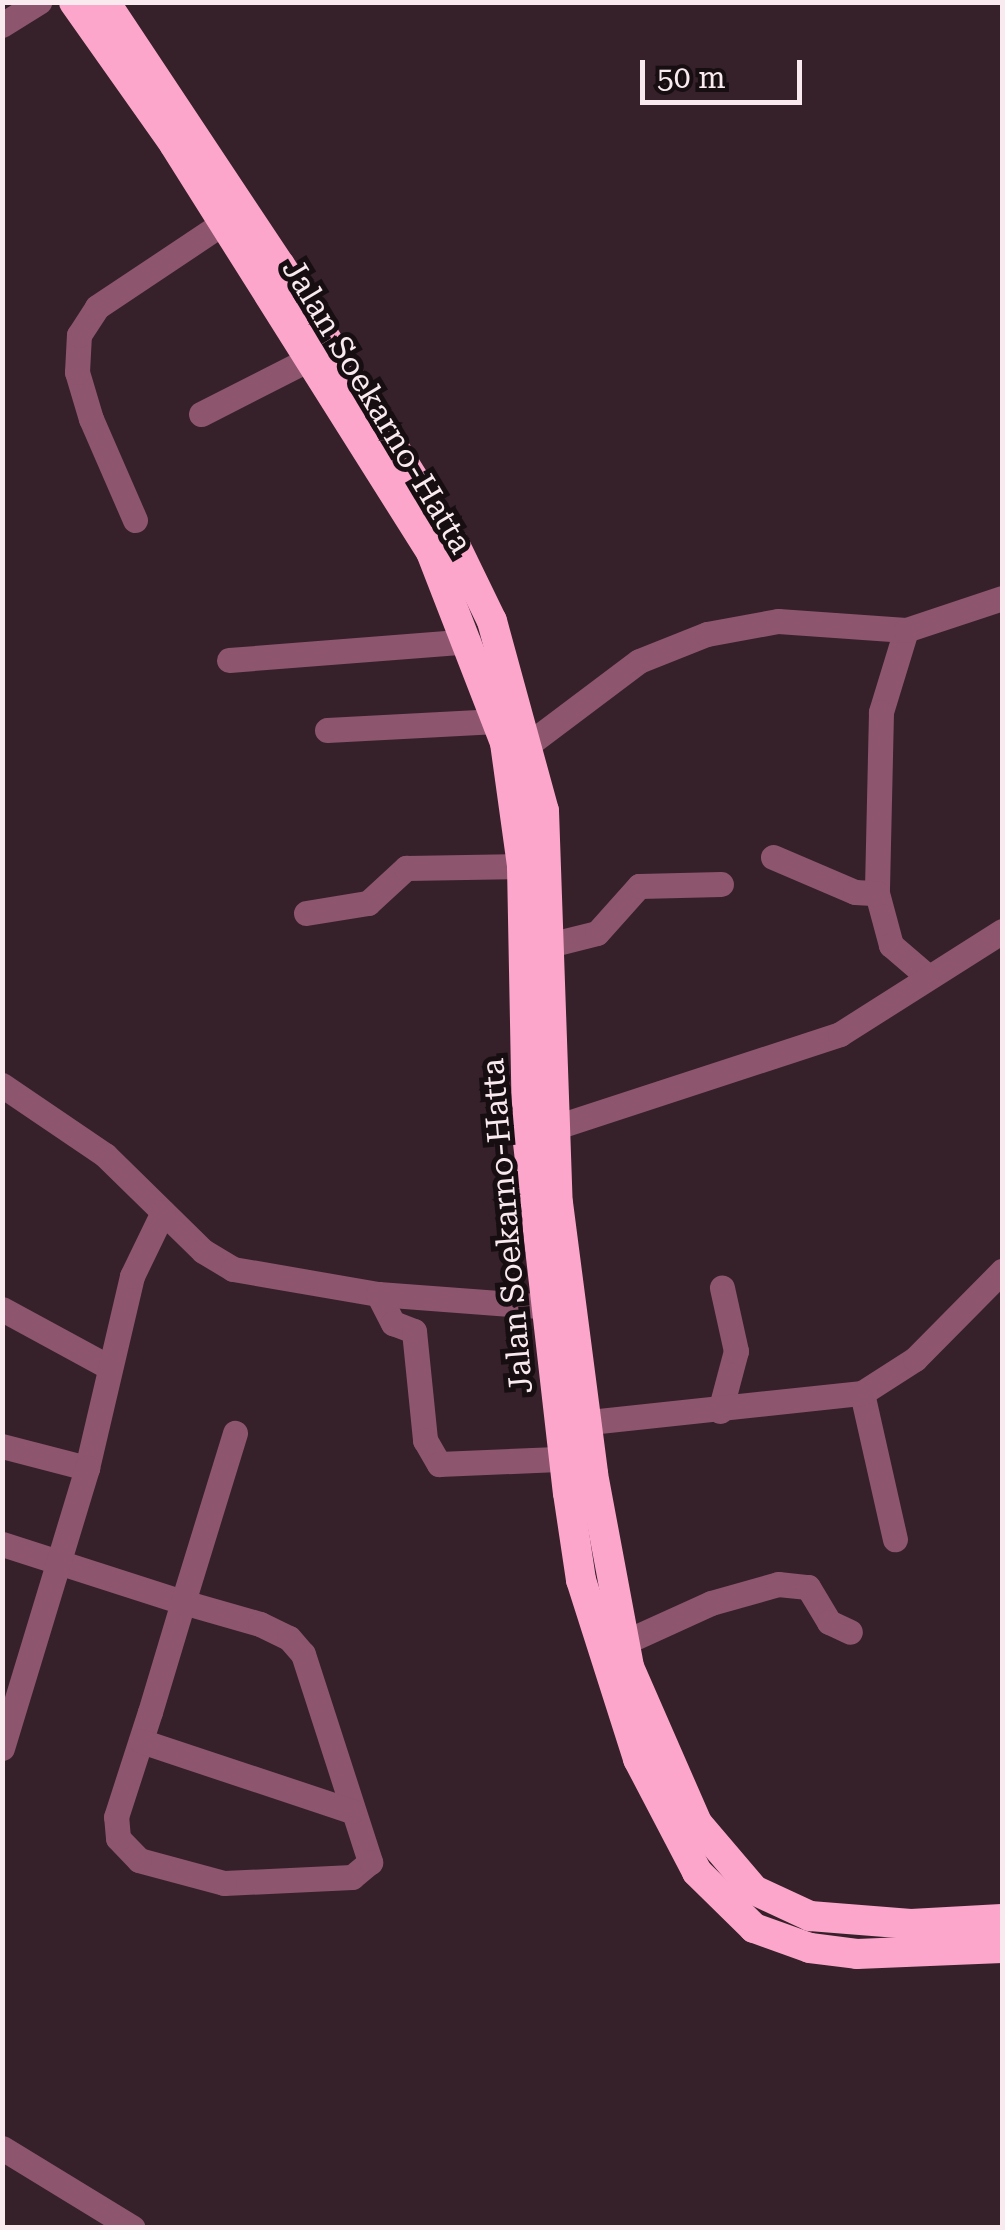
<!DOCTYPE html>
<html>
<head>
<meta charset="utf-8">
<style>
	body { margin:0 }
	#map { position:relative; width:1005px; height:2230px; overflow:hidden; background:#36212a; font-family:"Roboto Serif",serif }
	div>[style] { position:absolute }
	.minor>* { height:25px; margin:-12.5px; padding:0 12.5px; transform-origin:12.5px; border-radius:12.5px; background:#8e556e }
	.highway>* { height:30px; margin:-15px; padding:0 15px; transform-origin:15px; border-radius:15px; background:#fda6cb }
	span { translate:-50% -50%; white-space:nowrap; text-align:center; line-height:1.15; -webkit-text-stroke:10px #170e12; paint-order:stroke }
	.street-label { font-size:32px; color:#f9eaf0 }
	.frame { position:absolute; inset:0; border:5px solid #f9eaf0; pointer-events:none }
	.scale { position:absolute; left:640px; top:60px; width:162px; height:45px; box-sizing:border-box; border:5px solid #f9eaf0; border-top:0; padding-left:12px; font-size:30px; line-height:35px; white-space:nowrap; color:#f9eaf0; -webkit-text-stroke:8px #170e12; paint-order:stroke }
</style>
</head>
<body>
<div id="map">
	<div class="minor">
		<div style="left:2px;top:25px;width:44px;rotate:-31.9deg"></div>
		<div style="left:201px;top:414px;width:121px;rotate:-27deg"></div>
		<div style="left:135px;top:520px;width:110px;rotate:-113.5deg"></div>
		<div style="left:91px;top:419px;width:49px;rotate:-106.6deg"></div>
		<div style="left:77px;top:372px;width:37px;rotate:-87deg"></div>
		<div style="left:79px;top:335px;width:33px;rotate:-57deg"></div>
		<div style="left:97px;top:307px;width:151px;rotate:-33.7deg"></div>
		<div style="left:906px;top:630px;width:86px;rotate:107deg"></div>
		<div style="left:881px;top:712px;width:181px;rotate:91.3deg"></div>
		<div style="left:877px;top:893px;width:54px;rotate:74.9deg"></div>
		<div style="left:891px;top:945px;width:48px;rotate:40.7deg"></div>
		<div style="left:229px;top:660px;width:240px;rotate:-4.5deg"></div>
		<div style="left:327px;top:730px;width:170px;rotate:-3deg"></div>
		<div style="left:530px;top:743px;width:136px;rotate:-37deg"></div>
		<div style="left:639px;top:661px;width:73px;rotate:-21.7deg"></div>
		<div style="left:707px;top:634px;width:72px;rotate:-10.4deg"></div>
		<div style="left:778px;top:621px;width:128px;rotate:4deg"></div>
		<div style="left:906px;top:630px;width:101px;rotate:-18.4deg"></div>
		<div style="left:773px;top:857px;width:89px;rotate:23.1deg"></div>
		<div style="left:855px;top:892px;width:22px;rotate:3deg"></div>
		<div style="left:306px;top:913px;width:63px;rotate:-9.2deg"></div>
		<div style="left:368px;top:903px;width:52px;rotate:-42.6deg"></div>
		<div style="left:406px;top:868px;width:116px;rotate:-1deg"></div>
		<div style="left:549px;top:945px;width:49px;rotate:-14deg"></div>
		<div style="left:597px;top:933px;width:63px;rotate:-48.2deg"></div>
		<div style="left:639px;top:886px;width:82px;rotate:-1.4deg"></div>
		<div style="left:2px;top:1085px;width:125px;rotate:34.2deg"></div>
		<div style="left:105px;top:1155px;width:137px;rotate:44.4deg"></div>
		<div style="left:203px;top:1251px;width:35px;rotate:31deg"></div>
		<div style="left:233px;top:1269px;width:147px;rotate:9.8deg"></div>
		<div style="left:378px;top:1294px;width:188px;rotate:4.3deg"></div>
		<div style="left:553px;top:1128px;width:302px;rotate:-18.1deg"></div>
		<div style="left:840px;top:1034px;width:192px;rotate:-32.4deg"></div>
		<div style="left:378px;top:1294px;width:33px;rotate:63deg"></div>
		<div style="left:393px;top:1323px;width:22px;rotate:21deg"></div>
		<div style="left:414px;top:1331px;width:110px;rotate:84.2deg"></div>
		<div style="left:425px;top:1440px;width:28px;rotate:60deg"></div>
		<div style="left:439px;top:1464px;width:142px;rotate:-2.4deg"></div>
		<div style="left:2px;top:1309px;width:119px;rotate:28.5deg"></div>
		<div style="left:862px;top:1393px;width:150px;rotate:77.3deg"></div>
		<div style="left:720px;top:1411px;width:62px;rotate:-75.1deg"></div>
		<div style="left:736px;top:1351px;width:65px;rotate:-102.5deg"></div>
		<div style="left:571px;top:1424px;width:293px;rotate:-6.1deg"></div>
		<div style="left:862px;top:1393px;width:63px;rotate:-32.7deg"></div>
		<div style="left:915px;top:1359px;width:124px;rotate:-45.3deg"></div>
		<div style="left:2px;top:1446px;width:88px;rotate:14.5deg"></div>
		<div style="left:87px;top:1468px;width:197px;rotate:-76.8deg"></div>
		<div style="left:132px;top:1276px;width:71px;rotate:-64.2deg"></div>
		<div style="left:2px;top:1544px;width:190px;rotate:17.8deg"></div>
		<div style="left:183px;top:1602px;width:80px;rotate:15.9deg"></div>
		<div style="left:260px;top:1624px;width:32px;rotate:26deg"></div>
		<div style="left:289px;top:1638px;width:21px;rotate:49deg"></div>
		<div style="left:303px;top:1654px;width:219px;rotate:72.1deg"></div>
		<div style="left:370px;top:1862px;width:23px;rotate:140deg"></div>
		<div style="left:352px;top:1877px;width:128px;rotate:177.3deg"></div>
		<div style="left:224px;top:1883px;width:88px;rotate:-164.9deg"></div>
		<div style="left:139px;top:1860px;width:30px;rotate:-134deg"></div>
		<div style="left:118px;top:1838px;width:21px;rotate:-95deg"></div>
		<div style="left:116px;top:1817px;width:110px;rotate:-72.1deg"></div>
		<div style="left:150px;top:1712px;width:115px;rotate:-73.3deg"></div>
		<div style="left:183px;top:1602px;width:177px;rotate:-72.9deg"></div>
		<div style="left:623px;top:1643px;width:97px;rotate:-24.4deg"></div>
		<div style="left:711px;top:1603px;width:70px;rotate:-15.8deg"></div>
		<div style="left:778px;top:1584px;width:30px;rotate:6deg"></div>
		<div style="left:808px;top:1587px;width:41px;rotate:59deg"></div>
		<div style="left:829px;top:1622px;width:23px;rotate:25deg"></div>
		<div style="left:141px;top:1741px;width:222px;rotate:18.4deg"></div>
		<div style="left:2px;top:1748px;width:293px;rotate:-73.1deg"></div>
		<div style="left:2px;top:2148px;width:153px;rotate:31.4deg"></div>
	</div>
	<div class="highway">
		<div style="left:74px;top:2px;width:174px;rotate:54.8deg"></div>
		<div style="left:174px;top:144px;width:482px;rotate:57.8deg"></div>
		<div style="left:431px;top:552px;width:205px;rotate:68.8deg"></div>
		<div style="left:505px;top:743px;width:124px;rotate:82.1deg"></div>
		<div style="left:522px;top:866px;width:268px;rotate:88.9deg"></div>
		<div style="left:527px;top:1134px;width:361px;rotate:83.5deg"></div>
		<div style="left:568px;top:1493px;width:88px;rotate:81.5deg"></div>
		<div style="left:581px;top:1580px;width:188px;rotate:72.3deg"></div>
		<div style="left:638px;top:1759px;width:127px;rotate:62.4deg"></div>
		<div style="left:697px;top:1872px;width:80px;rotate:44.5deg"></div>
		<div style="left:754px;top:1928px;width:59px;rotate:19.7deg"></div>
		<div style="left:810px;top:1948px;width:47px;rotate:7.3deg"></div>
		<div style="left:857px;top:1954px;width:145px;rotate:-2.4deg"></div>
		<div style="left:105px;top:2px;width:316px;rotate:56.4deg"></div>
		<div style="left:280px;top:265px;width:332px;rotate:58deg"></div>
		<div style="left:456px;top:547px;width:82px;rotate:64.1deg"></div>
		<div style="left:492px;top:621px;width:197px;rotate:74.7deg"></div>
		<div style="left:544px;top:811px;width:392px;rotate:88deg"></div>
		<div style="left:558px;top:1203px;width:273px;rotate:82.6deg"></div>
		<div style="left:593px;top:1474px;width:196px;rotate:79.4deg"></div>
		<div style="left:629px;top:1667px;width:170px;rotate:66.4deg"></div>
		<div style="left:697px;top:1823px;width:88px;rotate:49.6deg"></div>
		<div style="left:754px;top:1890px;width:62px;rotate:24.9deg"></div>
		<div style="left:810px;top:1916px;width:101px;rotate:4.5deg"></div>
		<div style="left:911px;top:1924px;width:91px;rotate:-3.1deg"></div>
	</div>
	<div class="street-label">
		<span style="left:377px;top:406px;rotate:59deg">Jalan Soekarno-Hatta</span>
		<span style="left:507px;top:1226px;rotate:-95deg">Jalan Soekarno-Hatta</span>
	</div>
	<div class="frame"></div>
	<div class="scale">50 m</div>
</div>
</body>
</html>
